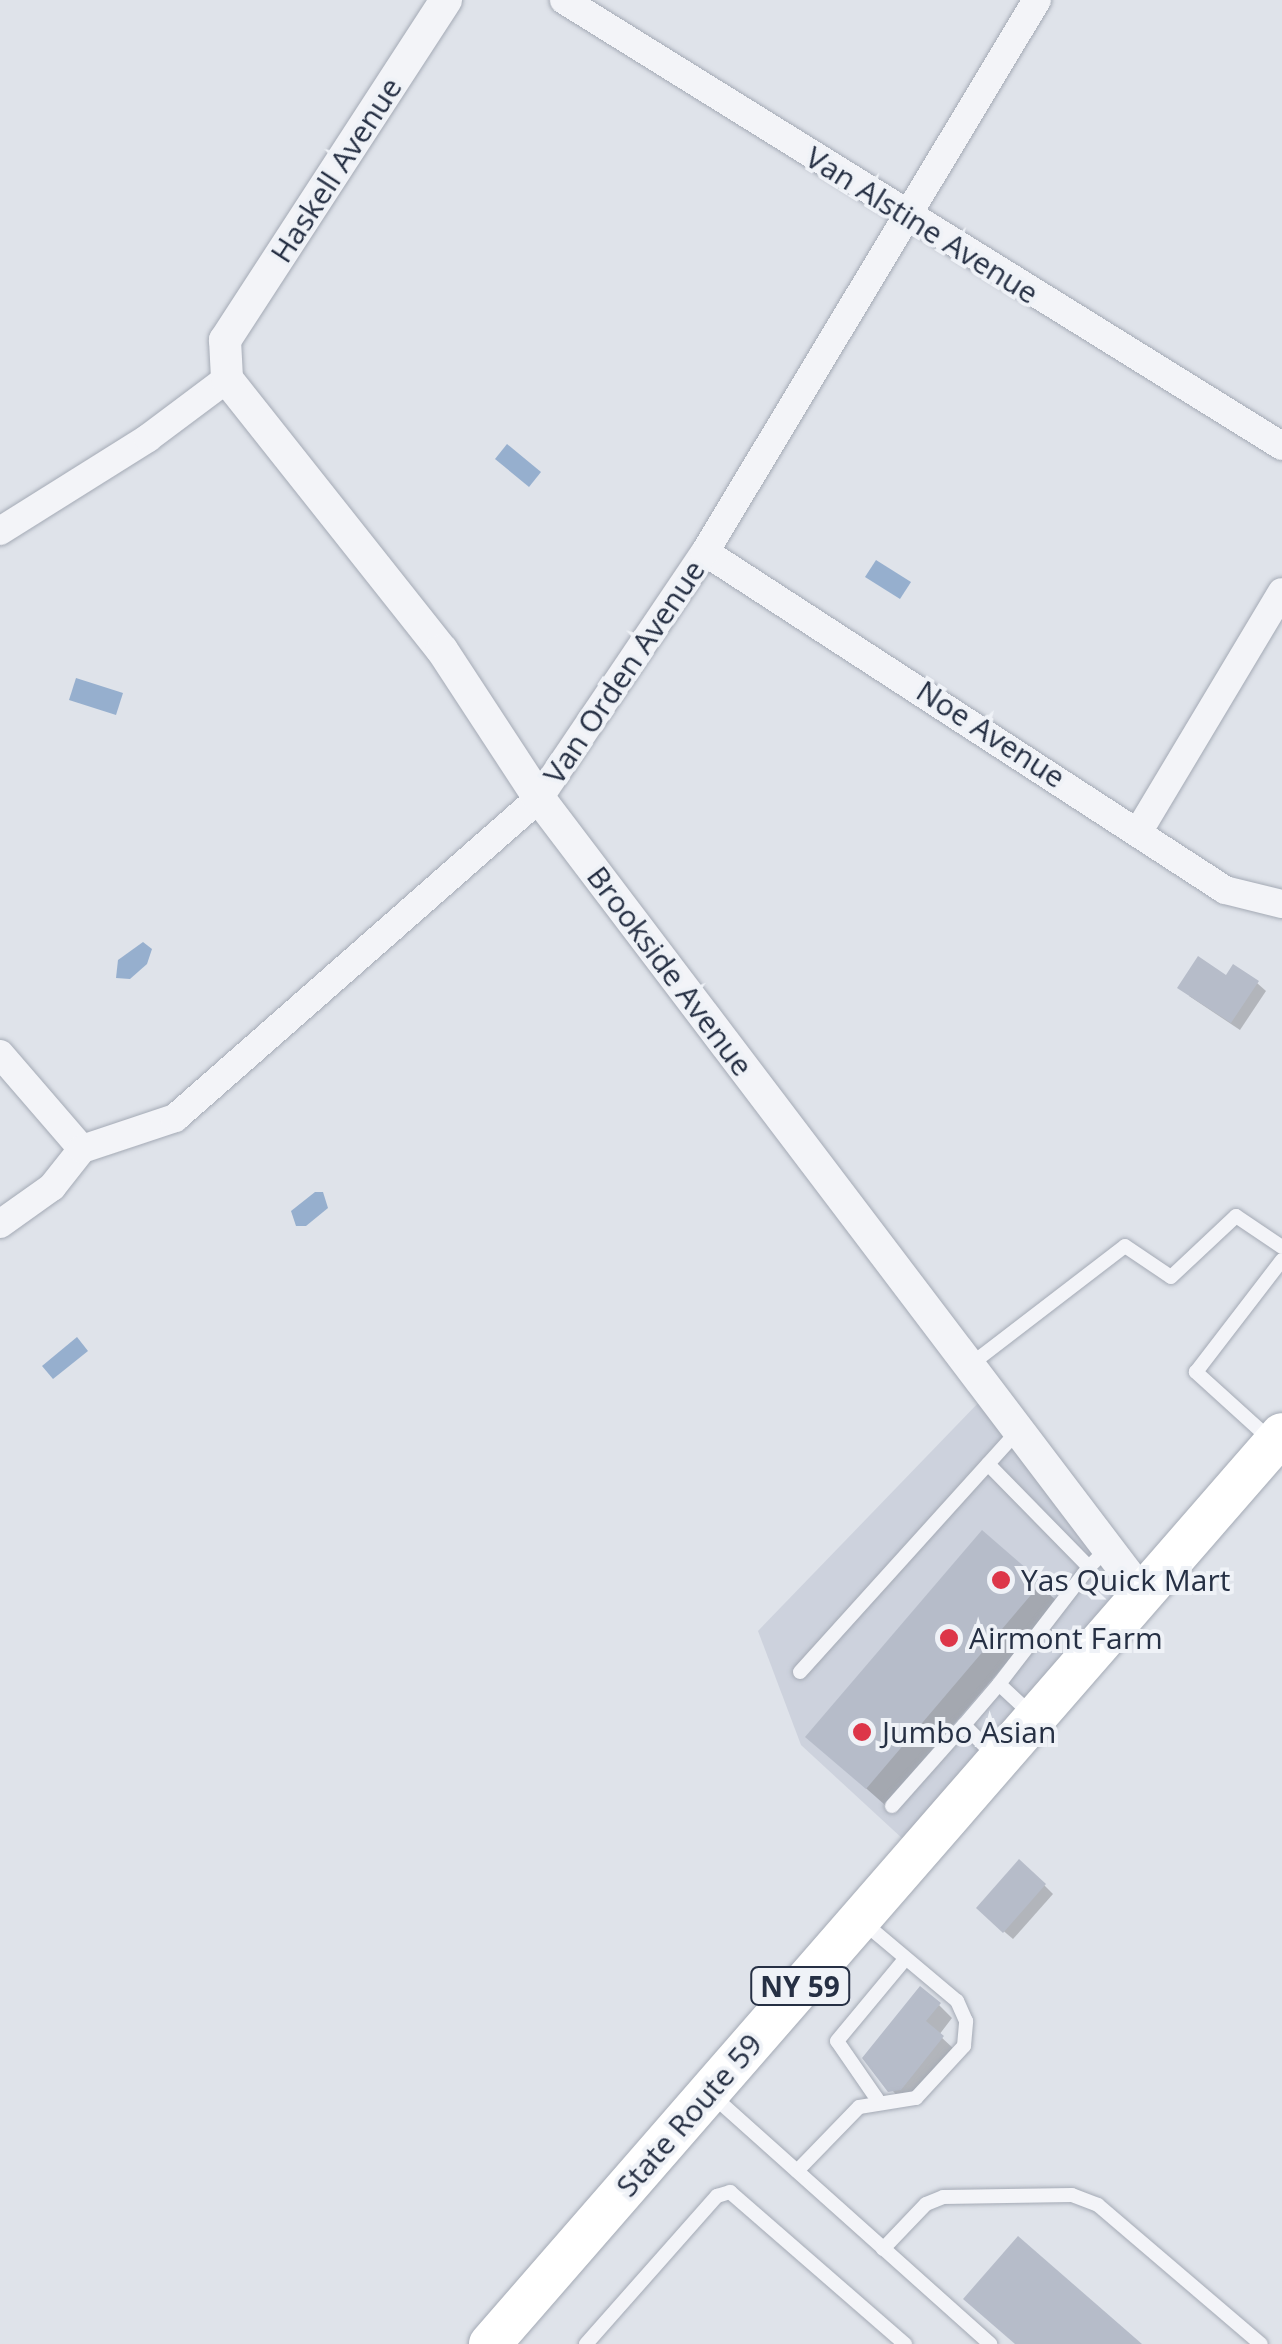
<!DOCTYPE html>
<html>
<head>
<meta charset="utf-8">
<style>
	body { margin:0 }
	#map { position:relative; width:1282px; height:2344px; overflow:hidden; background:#dfe3ea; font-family:"Open Sans",sans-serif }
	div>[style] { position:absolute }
	.built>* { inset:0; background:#cdd2dd }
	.water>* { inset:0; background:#96afce }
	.shadow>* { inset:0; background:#0003 }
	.building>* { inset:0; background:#b6bcc9 }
	.roads { filter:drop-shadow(0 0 2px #a4aab5) drop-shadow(0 0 2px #a4aab5) }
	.service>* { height:14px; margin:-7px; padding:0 7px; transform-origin:7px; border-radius:7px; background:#f3f4f8 }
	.minor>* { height:28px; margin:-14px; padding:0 14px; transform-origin:14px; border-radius:14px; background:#f3f4f8 }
	.tertiary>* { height:32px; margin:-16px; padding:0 16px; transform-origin:16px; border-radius:16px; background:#f3f4f8 }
	.primary>* { height:42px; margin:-21px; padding:0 21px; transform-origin:21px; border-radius:21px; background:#fff }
	.dots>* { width:28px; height:28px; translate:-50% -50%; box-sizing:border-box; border:5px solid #eff2f7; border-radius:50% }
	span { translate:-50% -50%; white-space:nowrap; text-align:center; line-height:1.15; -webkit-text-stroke:8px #eff2f7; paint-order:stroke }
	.shield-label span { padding:2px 8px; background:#eff2f7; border:2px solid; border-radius:8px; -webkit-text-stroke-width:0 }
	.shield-label { font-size:28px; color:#263044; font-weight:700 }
	.street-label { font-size:30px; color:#263044 }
	.poi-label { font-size:30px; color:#263044 }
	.left { translate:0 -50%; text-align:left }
</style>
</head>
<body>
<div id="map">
	<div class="built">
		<div style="clip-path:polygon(982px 1399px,1124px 1589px,904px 1840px,801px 1745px,758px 1631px)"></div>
	</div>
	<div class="water">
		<div style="clip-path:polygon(507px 444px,541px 472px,529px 487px,495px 459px)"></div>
		<div style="clip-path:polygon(876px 560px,911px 582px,900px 599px,865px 577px)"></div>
		<div style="clip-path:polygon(76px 678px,123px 693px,116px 715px,69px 700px)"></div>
		<div style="clip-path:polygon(143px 942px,152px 949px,147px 964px,130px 979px,116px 978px,118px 960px)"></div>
		<div style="clip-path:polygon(315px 1192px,323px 1192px,328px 1208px,306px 1226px,296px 1226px,291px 1211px)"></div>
		<div style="clip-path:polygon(77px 1337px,88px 1351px,53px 1379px,42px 1366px)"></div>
	</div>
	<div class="shadow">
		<div style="clip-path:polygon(1227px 978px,1257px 983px,1266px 991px,1240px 1030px,1189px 996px)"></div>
		<div style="clip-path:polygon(982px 1534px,1058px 1602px,885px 1805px,808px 1737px)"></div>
		<div style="clip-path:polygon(1044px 1885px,1053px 1894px,1013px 1939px,987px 1917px)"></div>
		<div style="clip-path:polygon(939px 2005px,952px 2018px,939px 2035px,956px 2051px,904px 2104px,865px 2058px)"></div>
	</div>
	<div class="building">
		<div style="clip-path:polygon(1198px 956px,1226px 975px,1233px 964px,1259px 981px,1231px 1023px,1177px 988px)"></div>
		<div style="clip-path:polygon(982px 1530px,1042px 1582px,866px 1789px,805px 1737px)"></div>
		<div style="clip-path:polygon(1019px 1859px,1046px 1884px,1003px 1933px,976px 1908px)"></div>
		<div style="clip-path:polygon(920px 1986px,941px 2003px,926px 2021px,944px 2036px,901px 2090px,888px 2092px,862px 2058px)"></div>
		<div style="clip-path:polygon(1018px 2236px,1142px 2344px,1015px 2344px,963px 2299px)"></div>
	</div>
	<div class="roads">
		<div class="service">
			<div style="left:970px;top:1365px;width:195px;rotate:-37.5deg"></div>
			<div style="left:1125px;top:1246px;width:55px;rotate:34deg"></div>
			<div style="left:1171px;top:1277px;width:89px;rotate:-43.2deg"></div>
			<div style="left:1236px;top:1216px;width:55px;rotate:34deg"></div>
			<div style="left:1272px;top:1441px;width:103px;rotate:-137.8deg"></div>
			<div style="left:1196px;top:1372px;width:141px;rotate:-52.5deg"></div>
			<div style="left:988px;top:1464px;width:144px;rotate:45.6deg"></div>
			<div style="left:1089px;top:1567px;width:27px;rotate:-45deg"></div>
			<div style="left:800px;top:1672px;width:325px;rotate:-47.9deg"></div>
			<div style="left:1030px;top:1713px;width:42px;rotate:-136.9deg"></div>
			<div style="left:999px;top:1684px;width:148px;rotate:-52.4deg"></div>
			<div style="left:996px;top:1757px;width:45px;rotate:-135deg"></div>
			<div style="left:964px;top:1725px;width:54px;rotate:-49.5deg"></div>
			<div style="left:892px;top:1806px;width:108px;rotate:-48.4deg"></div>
			<div style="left:713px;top:2096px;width:372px;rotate:41.8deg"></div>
			<div style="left:877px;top:2099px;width:70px;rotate:-124.6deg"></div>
			<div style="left:837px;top:2041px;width:107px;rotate:-50.3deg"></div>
			<div style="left:797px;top:2171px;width:89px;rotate:-45.9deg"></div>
			<div style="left:859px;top:2107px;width:58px;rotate:-9deg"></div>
			<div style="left:916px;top:2098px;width:71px;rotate:-47.3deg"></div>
			<div style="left:964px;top:2046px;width:25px;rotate:-85deg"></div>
			<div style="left:966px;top:2021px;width:22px;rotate:-114deg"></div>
			<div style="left:957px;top:2001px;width:121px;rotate:-140deg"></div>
			<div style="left:883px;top:2249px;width:62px;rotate:-46.3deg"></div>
			<div style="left:926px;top:2204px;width:18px;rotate:-22deg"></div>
			<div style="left:943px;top:2197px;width:129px;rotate:-0.9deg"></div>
			<div style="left:1072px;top:2195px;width:28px;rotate:21deg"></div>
			<div style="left:1098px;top:2205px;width:214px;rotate:40.5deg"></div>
			<div style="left:586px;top:2344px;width:198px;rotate:-48.5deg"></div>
			<div style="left:717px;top:2196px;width:14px;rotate:-17deg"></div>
			<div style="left:730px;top:2192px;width:232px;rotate:41deg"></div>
		</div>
		<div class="minor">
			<div style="left:564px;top:0;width:845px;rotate:31.85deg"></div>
			<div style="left:0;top:531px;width:175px;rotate:-32.1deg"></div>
			<div style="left:148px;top:438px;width:99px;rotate:-36.8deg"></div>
			<div style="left:705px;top:552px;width:620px;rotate:33.02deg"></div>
			<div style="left:1225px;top:890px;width:59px;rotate:13.8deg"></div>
			<div style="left:1140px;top:829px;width:276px;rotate:-59.1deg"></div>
			<div style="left:0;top:1054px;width:125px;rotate:49.2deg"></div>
			<div style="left:0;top:1224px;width:64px;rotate:-35.4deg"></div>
			<div style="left:52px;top:1187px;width:48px;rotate:-51.7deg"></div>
			<div style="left:82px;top:1149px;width:98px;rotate:-18.4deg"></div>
			<div style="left:175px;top:1118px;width:485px;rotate:-41.3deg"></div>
			<div style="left:539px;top:798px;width:297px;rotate:-56deg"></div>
			<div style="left:705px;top:552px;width:644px;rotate:-58.98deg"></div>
		</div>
		<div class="tertiary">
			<div style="left:446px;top:0;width:406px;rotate:123deg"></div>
			<div style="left:225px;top:340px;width:39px;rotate:87deg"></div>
			<div style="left:227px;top:379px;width:346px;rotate:51.6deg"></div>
			<div style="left:442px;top:650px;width:177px;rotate:56.8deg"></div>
			<div style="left:539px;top:798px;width:996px;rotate:52.83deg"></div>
		</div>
		<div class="primary">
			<div style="left:490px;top:2344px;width:1206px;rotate:-48.97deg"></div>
		</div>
	</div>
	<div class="dots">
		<div style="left:1001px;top:1580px;background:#dd3649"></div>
		<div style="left:949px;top:1638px;background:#dd3649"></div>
		<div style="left:862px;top:1732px;background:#dd3649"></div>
	</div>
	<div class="shield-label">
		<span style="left:800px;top:1986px">NY 59</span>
	</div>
	<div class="street-label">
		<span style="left:336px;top:170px;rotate:-57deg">Haskell Avenue</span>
		<span style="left:922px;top:225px;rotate:32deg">Van Alstine Avenue</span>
		<span style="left:624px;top:672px;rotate:-56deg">Van Orden Avenue</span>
		<span style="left:991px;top:734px;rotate:33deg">Noe Avenue</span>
		<span style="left:670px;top:971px;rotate:53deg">Brookside Avenue</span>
		<span style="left:689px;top:2115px;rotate:-49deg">State Route 59</span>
	</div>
	<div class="poi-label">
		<span class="left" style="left:1021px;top:1580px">Yas Quick Mart</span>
		<span class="left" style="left:969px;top:1638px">Airmont Farm</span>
		<span class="left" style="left:882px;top:1732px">Jumbo Asian</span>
	</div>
</div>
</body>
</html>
